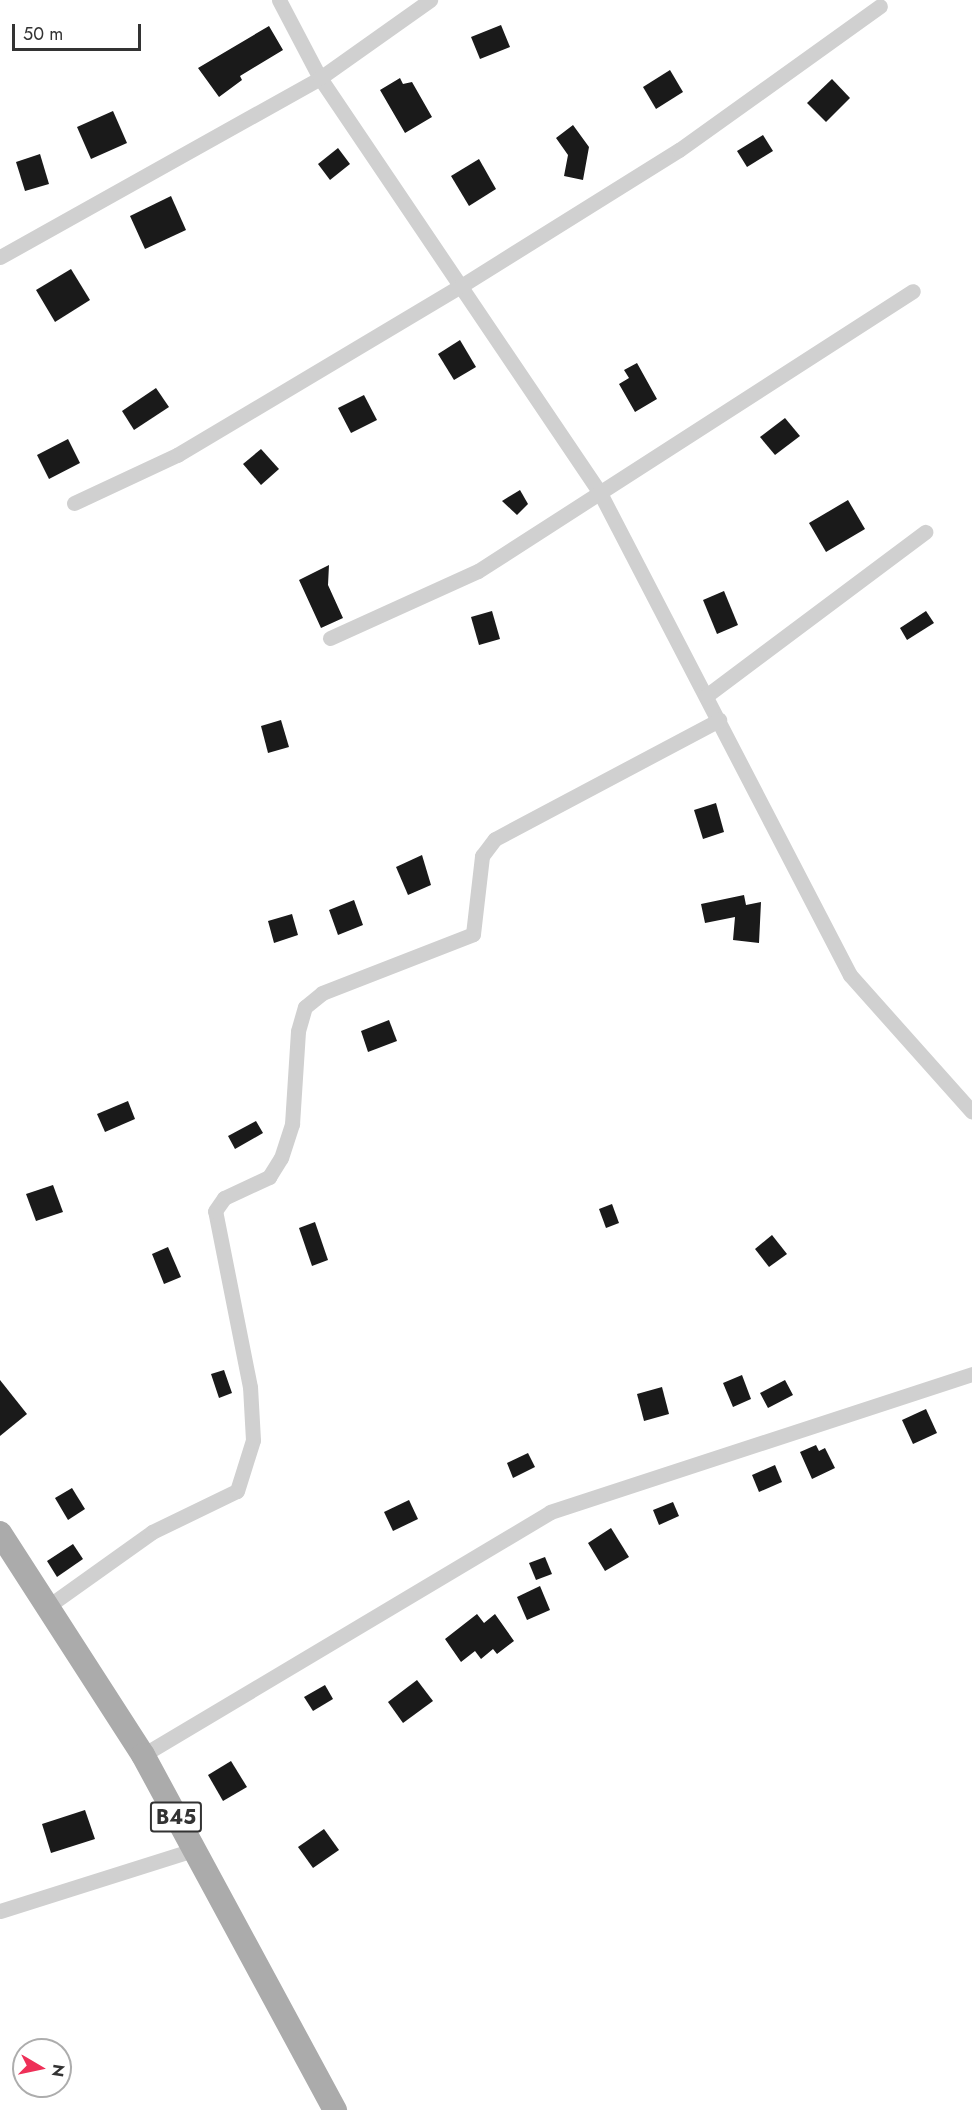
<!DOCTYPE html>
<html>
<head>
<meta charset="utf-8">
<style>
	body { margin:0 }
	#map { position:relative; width:972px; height:2110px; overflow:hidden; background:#fff; font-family:Jost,sans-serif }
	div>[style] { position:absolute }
	.building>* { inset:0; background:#1a1a1a }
	.street>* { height:15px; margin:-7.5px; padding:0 7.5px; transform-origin:7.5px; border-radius:7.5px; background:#d0d0d0 }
	.primary>* { height:24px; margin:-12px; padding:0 12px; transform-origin:12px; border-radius:12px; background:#ababab }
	span { translate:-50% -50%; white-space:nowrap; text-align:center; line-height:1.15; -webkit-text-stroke:6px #fff; paint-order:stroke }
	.shield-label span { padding:2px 4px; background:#fff; border:2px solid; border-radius:4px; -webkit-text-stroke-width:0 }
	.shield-label { font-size:20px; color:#333; font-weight:700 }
	.north { position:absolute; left:12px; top:2038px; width:60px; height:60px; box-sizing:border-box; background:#fff; border:2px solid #adadad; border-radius:50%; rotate:99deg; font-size:16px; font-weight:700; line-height:24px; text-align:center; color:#333 }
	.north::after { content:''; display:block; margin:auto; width:21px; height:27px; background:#ee3058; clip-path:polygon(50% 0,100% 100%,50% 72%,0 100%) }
	.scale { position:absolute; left:12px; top:24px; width:129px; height:27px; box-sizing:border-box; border:3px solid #333; border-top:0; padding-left:8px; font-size:18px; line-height:21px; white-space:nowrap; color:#333; -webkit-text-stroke:4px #fff; paint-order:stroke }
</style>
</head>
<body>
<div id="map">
	<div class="building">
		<div style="clip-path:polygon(501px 25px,510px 47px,480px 59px,471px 37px)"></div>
		<div style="clip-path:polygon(269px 26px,283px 50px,240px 76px,242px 80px,219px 97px,198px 68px)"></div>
		<div style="clip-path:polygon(670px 70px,683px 92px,656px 109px,643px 87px)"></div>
		<div style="clip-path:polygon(400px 78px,403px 84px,412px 82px,432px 117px,405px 133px,380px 90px)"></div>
		<div style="clip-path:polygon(832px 79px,850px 98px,826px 122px,807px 103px)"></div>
		<div style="clip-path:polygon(113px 111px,127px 143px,91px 159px,77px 127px)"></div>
		<div style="clip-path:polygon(573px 125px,589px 147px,583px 180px,564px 176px,568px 155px,556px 138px)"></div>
		<div style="clip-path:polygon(763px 135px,773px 151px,747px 167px,737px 151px)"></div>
		<div style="clip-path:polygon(338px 148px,350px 164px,330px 180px,318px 164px)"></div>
		<div style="clip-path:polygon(40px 154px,49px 184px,25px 191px,16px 162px)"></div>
		<div style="clip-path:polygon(479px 159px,496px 189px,469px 206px,451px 176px)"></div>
		<div style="clip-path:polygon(171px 196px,186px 230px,145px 249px,130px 216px)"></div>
		<div style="clip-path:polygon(71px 269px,90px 300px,55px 322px,36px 290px)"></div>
		<div style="clip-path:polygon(460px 340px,476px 367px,454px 380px,438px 354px)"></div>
		<div style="clip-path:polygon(637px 363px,657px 399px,635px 412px,619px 384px,629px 378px,624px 370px)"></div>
		<div style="clip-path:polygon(156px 388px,169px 407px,134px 430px,122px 411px)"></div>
		<div style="clip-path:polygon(364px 395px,377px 420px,351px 433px,338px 408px)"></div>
		<div style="clip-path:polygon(785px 418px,800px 436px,775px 455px,760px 437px)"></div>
		<div style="clip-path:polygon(68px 439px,80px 463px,49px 479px,37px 455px)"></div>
		<div style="clip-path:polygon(261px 449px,279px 469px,261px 485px,243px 464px)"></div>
		<div style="clip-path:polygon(520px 490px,528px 504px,517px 515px,502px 501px)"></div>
		<div style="clip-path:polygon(848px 500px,865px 529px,826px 552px,809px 523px)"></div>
		<div style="clip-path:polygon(329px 565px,328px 585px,343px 618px,321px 628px,299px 580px)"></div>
		<div style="clip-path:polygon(724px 591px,738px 625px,717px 634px,703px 600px)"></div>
		<div style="clip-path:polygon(492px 611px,500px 639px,479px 645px,471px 617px)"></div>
		<div style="clip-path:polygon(926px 611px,934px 623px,907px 640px,900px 628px)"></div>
		<div style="clip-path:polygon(281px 720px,289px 747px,268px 753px,261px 726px)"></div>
		<div style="clip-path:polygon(716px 803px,724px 832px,703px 839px,694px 810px)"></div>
		<div style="clip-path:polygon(422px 855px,431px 885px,408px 895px,396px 867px)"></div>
		<div style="clip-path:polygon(744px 895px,746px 905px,761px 902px,759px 943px,733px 940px,735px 917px,705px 923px,701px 904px)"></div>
		<div style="clip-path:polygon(354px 900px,363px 925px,338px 935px,329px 910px)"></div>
		<div style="clip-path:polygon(292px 914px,298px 935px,274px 943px,268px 921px)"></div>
		<div style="clip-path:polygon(389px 1020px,397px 1041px,368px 1052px,361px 1031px)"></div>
		<div style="clip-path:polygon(128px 1101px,135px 1119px,105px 1132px,97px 1114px)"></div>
		<div style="clip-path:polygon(256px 1121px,263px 1133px,235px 1149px,228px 1136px)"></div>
		<div style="clip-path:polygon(53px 1185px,63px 1212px,36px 1221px,26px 1194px)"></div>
		<div style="clip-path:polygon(612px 1204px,619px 1223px,606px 1228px,599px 1209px)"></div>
		<div style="clip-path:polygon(315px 1222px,328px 1260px,312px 1266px,299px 1228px)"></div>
		<div style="clip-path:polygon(772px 1235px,787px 1254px,769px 1267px,755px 1249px)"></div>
		<div style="clip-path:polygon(168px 1247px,181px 1277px,164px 1284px,152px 1254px)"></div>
		<div style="clip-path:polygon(224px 1370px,232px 1393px,219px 1398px,211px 1374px)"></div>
		<div style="clip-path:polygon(742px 1375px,751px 1399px,733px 1407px,723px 1383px)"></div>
		<div style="clip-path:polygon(0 1380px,27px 1414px,0 1436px)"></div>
		<div style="clip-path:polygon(785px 1380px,793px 1395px,768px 1408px,760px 1393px)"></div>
		<div style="clip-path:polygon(662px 1387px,669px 1414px,644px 1421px,637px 1394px)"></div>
		<div style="clip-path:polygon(926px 1409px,937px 1433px,913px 1444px,902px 1420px)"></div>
		<div style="clip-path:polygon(816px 1445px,819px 1451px,825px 1448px,835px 1468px,812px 1479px,800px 1452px)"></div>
		<div style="clip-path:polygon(528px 1453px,535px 1467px,513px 1478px,507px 1463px)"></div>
		<div style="clip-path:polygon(775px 1465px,782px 1482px,759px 1492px,752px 1475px)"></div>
		<div style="clip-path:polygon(72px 1488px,85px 1509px,68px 1520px,55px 1498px)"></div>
		<div style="clip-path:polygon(409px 1500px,418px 1519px,393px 1531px,384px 1512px)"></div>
		<div style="clip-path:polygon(673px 1502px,679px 1516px,659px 1525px,653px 1510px)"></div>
		<div style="clip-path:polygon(611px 1528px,629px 1557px,605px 1571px,588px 1543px)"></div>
		<div style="clip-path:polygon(73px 1544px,83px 1559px,57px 1577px,47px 1561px)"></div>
		<div style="clip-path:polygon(545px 1557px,552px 1574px,536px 1580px,529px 1563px)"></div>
		<div style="clip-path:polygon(540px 1586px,550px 1610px,527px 1620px,517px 1597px)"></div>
		<div style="clip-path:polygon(477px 1614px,484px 1623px,495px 1614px,514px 1641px,497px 1654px,493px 1649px,481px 1659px,475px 1651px,461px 1662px,445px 1639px)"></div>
		<div style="clip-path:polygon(417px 1680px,433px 1701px,403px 1723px,388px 1702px)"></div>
		<div style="clip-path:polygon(325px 1685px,333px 1699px,313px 1711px,304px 1697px)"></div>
		<div style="clip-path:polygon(231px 1761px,247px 1787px,223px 1801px,208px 1775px)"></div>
		<div style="clip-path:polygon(85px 1810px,95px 1839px,51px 1853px,42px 1824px)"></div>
		<div style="clip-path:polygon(324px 1829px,339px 1850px,313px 1868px,298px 1847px)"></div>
	</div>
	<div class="street">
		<div style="left:279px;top:0;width:88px;rotate:62.3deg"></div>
		<div style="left:320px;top:78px;width:501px;rotate:55.99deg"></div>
		<div style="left:600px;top:493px;width:543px;rotate:62.59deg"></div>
		<div style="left:850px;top:975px;width:183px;rotate:48.3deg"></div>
		<div style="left:0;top:257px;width:367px;rotate:-29.2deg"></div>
		<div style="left:320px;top:78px;width:135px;rotate:-35.3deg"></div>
		<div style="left:74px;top:503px;width:114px;rotate:-25deg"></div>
		<div style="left:177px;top:455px;width:330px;rotate:-30.8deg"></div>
		<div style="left:461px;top:286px;width:257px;rotate:-32deg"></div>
		<div style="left:679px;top:150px;width:247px;rotate:-35.6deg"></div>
		<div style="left:330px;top:638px;width:162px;rotate:-24.4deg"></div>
		<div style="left:478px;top:571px;width:517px;rotate:-32.77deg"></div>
		<div style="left:706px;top:696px;width:274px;rotate:-36.8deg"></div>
		<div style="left:47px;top:1607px;width:129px;rotate:-35.5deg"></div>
		<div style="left:152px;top:1532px;width:94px;rotate:-25.8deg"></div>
		<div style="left:237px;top:1491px;width:53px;rotate:-72.6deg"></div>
		<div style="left:253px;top:1440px;width:53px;rotate:-93.2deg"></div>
		<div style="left:250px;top:1387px;width:179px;rotate:-101.2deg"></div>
		<div style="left:215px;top:1211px;width:16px;rotate:-55deg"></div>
		<div style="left:224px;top:1198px;width:50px;rotate:-25deg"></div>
		<div style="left:269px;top:1177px;width:22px;rotate:-58deg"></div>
		<div style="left:281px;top:1158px;width:36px;rotate:-72deg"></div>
		<div style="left:292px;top:1124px;width:93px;rotate:-86.3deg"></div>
		<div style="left:298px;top:1031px;width:25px;rotate:-74deg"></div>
		<div style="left:305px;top:1007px;width:22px;rotate:-39deg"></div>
		<div style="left:322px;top:993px;width:162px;rotate:-21.3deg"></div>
		<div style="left:473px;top:934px;width:79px;rotate:-83.4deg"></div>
		<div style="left:482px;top:856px;width:21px;rotate:-53deg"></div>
		<div style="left:495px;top:839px;width:254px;rotate:-28deg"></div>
		<div style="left:143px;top:1755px;width:474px;rotate:-30.8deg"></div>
		<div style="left:550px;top:1512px;width:444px;rotate:-18.1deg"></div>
		<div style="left:0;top:1911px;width:203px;rotate:-17.5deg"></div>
	</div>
	<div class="primary">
		<div style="left:0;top:1533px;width:264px;rotate:57.2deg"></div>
		<div style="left:143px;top:1755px;width:404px;rotate:61.6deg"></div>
	</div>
	<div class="shield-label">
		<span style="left:176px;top:1817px">B45</span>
	</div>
	<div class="north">N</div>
	<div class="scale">50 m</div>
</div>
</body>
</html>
